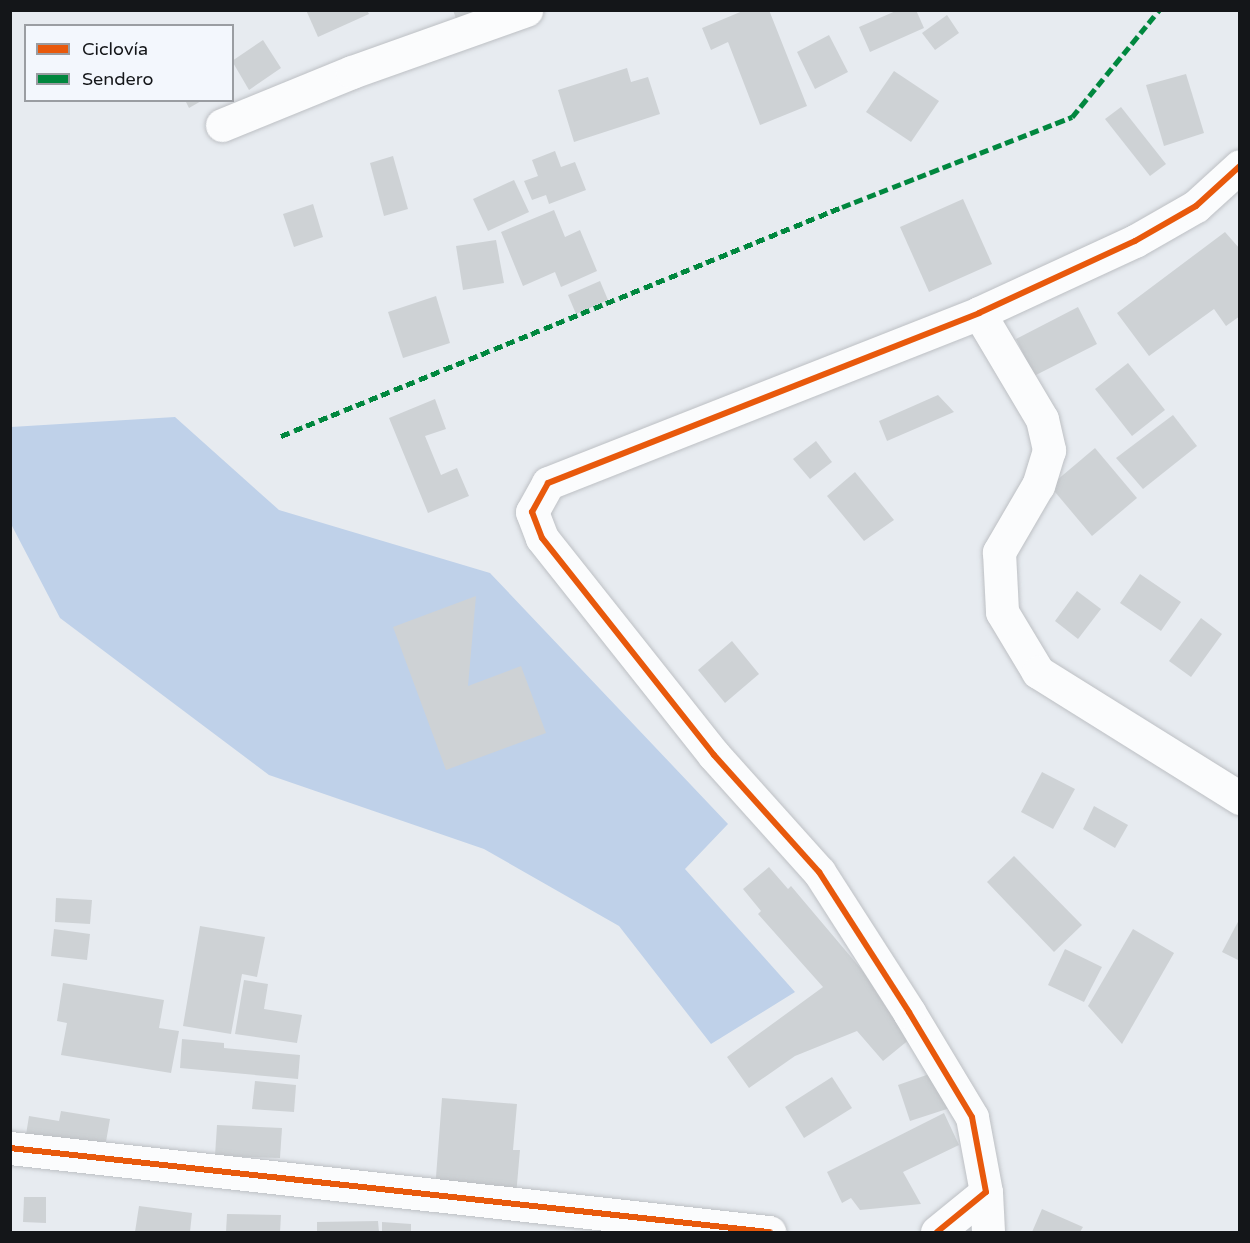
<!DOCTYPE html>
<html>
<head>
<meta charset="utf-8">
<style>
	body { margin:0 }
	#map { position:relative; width:1250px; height:1243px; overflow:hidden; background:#e7ebf0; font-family:"Varela Round",sans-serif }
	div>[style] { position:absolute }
	.green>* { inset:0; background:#bfd1e9 }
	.building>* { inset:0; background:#ced2d5 }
	.roads { filter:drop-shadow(0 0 2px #bdc0c4) drop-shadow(0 0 2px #bdc0c4) }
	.street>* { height:33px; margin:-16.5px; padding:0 16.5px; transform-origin:16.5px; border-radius:16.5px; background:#fbfcfd }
	.quiet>* { height:4.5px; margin-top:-2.25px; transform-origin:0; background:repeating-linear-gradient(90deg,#00873e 0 9px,transparent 0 13.5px) }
	.cycleway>* { height:6px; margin:-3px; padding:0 3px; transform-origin:3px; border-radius:3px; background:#e8590c }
	span { translate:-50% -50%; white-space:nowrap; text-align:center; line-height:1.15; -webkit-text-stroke:5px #f3f7fd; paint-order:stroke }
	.frame { position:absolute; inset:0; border:12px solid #141619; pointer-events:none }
	.legend { position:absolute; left:24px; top:24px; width:210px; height:78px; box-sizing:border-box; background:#f3f7fd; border:2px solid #9a9da2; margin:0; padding:8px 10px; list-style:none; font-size:18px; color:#141619 }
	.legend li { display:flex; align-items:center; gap:12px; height:30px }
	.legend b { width:30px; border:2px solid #9a9da2 }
</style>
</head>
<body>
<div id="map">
	<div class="green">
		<div style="clip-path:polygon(175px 417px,279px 510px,490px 573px,728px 824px,685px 869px,795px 992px,711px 1044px,619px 926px,484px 849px,269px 775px,60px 618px,11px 524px,11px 427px)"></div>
	</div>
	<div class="building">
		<div style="clip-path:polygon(306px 10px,367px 10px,369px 14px,318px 37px)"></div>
		<div style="clip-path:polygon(453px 10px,477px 10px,456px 19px)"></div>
		<div style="clip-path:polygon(745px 10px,769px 10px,807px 106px,760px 125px,728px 42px,711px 50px,702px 28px)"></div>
		<div style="clip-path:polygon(898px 10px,916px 10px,924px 28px,870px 52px,859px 27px)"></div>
		<div style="clip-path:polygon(947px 15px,959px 33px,935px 50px,922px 33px)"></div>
		<div style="clip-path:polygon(829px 35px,848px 72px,815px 89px,797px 52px)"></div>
		<div style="clip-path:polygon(263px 40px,281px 68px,249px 90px,232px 61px)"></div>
		<div style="clip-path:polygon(627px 68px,631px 82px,648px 77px,660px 114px,574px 142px,558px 90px)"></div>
		<div style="clip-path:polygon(894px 71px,939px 101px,911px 142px,866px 112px)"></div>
		<div style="clip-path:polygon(1186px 74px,1204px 133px,1164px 146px,1146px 85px)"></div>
		<div style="clip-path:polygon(185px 100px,203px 100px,189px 108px)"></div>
		<div style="clip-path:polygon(1121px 107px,1166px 164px,1150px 176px,1105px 119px)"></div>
		<div style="clip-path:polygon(555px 151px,561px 167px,575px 162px,586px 190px,549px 204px,546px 195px,532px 200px,524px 181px,538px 176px,532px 160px)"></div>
		<div style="clip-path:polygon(393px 156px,408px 209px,384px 216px,370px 163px)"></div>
		<div style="clip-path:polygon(514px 180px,529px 212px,488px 231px,473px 199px)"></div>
		<div style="clip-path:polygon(963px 199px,992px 264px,929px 292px,900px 227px)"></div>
		<div style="clip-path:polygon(313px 204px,323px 237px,294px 247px,283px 214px)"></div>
		<div style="clip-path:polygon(554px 210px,565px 237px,580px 230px,597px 271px,561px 287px,555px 272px,523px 286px,501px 232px)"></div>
		<div style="clip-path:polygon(1225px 232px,1240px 249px,1240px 316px,1226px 326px,1214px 309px,1149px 356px,1117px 313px)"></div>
		<div style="clip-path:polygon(496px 240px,504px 283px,463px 290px,456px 246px)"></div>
		<div style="clip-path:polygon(600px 281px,608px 300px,576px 314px,568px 295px)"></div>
		<div style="clip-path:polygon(436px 296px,450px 343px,403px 358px,388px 312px)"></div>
		<div style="clip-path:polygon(1078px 307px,1097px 344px,1034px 376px,1016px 339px)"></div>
		<div style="clip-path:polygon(1128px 363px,1165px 410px,1132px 436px,1095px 389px)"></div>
		<div style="clip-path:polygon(938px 395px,954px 412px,887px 441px,879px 421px)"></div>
		<div style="clip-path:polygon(435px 399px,446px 429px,425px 436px,441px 475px,457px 468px,469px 496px,428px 513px,389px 418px)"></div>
		<div style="clip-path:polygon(1173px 415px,1197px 446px,1143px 489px,1116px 458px)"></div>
		<div style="clip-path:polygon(816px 441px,832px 462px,810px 479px,793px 459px)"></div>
		<div style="clip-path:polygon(1095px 448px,1137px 498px,1092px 536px,1050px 486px)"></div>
		<div style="clip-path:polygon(855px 472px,894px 520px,864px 541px,827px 496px)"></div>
		<div style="clip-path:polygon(1140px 574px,1181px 602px,1161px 631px,1120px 603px)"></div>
		<div style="clip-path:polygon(1077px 591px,1101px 609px,1078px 639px,1055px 621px)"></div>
		<div style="clip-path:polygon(476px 596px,468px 686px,521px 666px,546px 733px,446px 770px,393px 627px)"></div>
		<div style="clip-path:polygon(1201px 618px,1222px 634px,1191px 677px,1169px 661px)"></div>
		<div style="clip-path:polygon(732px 641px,759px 674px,725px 703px,698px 670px)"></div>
		<div style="clip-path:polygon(1042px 772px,1075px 789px,1053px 829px,1021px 812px)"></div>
		<div style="clip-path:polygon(1094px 806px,1128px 825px,1115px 848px,1083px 829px)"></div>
		<div style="clip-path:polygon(1014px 856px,1082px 925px,1054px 952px,987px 882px)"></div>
		<div style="clip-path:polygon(769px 867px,788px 889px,791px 886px,916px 1034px,883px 1061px,857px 1031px,795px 1056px,749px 1088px,727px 1057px,823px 987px,758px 914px,761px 911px,743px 889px)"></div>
		<div style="clip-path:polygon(56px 898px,92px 900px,90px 924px,55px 922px)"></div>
		<div style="clip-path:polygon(1240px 918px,1240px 961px,1222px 952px)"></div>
		<div style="clip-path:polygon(200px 926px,265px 937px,257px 977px,242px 974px,231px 1034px,183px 1026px)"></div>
		<div style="clip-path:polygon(54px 929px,90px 934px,87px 960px,51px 956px)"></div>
		<div style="clip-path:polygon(1133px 929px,1174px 953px,1122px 1044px,1088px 1006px)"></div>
		<div style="clip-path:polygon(1065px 949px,1102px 967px,1084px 1002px,1048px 985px)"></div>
		<div style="clip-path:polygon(244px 980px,268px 984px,264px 1009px,302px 1015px,297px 1043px,235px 1034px)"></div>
		<div style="clip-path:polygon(63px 983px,164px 1000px,159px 1028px,179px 1031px,171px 1073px,61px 1055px,67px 1023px,57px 1021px)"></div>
		<div style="clip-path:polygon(182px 1039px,224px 1043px,224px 1048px,300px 1055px,298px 1079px,180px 1068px)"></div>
		<div style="clip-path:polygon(938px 1071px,950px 1108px,910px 1121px,898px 1085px)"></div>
		<div style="clip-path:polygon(832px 1077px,852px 1108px,804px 1138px,785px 1107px)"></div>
		<div style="clip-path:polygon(255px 1081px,296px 1085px,294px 1112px,252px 1109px)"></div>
		<div style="clip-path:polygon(442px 1098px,517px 1104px,513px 1150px,520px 1150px,516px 1196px,435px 1190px)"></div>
		<div style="clip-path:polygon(61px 1111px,110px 1119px,104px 1153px,25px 1141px,29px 1116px,59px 1121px)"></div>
		<div style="clip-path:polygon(944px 1113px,959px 1145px,903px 1172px,921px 1204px,860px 1210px,851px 1198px,842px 1203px,827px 1172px)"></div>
		<div style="clip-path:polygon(217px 1125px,282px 1128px,280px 1158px,215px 1156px)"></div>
		<div style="clip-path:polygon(24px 1197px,46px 1197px,46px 1223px,23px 1222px)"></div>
		<div style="clip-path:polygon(139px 1206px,192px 1213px,190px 1232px,135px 1232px)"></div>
		<div style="clip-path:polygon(1042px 1209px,1083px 1227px,1080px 1232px,1032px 1232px)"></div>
		<div style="clip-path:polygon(227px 1214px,281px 1215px,280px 1232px,226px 1232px)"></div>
		<div style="clip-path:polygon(378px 1221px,379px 1232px,317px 1232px,317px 1222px)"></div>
		<div style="clip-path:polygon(382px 1222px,411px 1224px,411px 1232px,382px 1232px)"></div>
	</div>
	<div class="roads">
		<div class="street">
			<div style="left:222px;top:125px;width:140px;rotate:-22.2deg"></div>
			<div style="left:352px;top:72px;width:185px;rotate:-19.6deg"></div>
			<div style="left:979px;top:313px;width:123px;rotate:59.3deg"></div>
			<div style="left:1042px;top:419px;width:32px;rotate:77deg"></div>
			<div style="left:1049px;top:450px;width:37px;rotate:107deg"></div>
			<div style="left:1038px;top:485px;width:78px;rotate:120.2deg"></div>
			<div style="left:999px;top:552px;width:60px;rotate:87.1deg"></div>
			<div style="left:1002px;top:612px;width:70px;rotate:59deg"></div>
			<div style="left:1038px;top:672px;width:238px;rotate:32deg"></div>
			<div style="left:10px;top:1148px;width:764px;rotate:6.32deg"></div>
			<div style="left:986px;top:1192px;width:40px;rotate:87.1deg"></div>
			<div style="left:937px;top:1232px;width:63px;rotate:-39.2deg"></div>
			<div style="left:986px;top:1192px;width:76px;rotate:-100.6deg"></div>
			<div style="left:972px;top:1117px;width:122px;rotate:-121deg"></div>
			<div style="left:909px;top:1012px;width:166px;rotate:-122.7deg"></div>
			<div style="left:819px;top:872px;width:157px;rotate:-131.9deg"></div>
			<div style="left:714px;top:755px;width:277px;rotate:-128.4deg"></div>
			<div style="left:542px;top:538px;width:28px;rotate:-111deg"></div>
			<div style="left:532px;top:512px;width:33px;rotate:-61deg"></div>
			<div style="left:548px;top:483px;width:463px;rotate:-21.5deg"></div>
			<div style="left:979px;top:313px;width:172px;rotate:-24.8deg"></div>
			<div style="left:1135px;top:241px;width:70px;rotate:-29.8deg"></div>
			<div style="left:1196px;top:206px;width:59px;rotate:-42.3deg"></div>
		</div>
	</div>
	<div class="quiet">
		<div style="left:281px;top:436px;width:606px;rotate:-22.21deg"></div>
		<div style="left:842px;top:207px;width:247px;rotate:-21.4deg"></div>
		<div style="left:1072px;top:117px;width:138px;rotate:-50.9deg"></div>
	</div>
	<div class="cycleway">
		<div style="left:10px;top:1148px;width:764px;rotate:6.32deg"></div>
		<div style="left:937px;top:1232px;width:63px;rotate:-39.2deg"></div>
		<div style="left:986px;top:1192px;width:76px;rotate:-100.6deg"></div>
		<div style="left:972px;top:1117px;width:122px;rotate:-121deg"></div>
		<div style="left:909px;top:1012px;width:166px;rotate:-122.7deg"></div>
		<div style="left:819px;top:872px;width:157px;rotate:-131.9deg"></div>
		<div style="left:714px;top:755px;width:277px;rotate:-128.4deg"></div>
		<div style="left:542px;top:538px;width:28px;rotate:-111deg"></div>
		<div style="left:532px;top:512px;width:33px;rotate:-61deg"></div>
		<div style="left:548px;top:483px;width:463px;rotate:-21.5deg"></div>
		<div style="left:979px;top:313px;width:172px;rotate:-24.8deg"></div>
		<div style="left:1135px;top:241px;width:70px;rotate:-29.8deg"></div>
		<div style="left:1196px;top:206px;width:59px;rotate:-42.3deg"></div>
	</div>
	<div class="frame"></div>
	<ul class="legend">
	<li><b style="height:8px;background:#e8590c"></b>Ciclovía</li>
	<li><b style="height:8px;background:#00873e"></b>Sendero</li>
	</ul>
</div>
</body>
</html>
